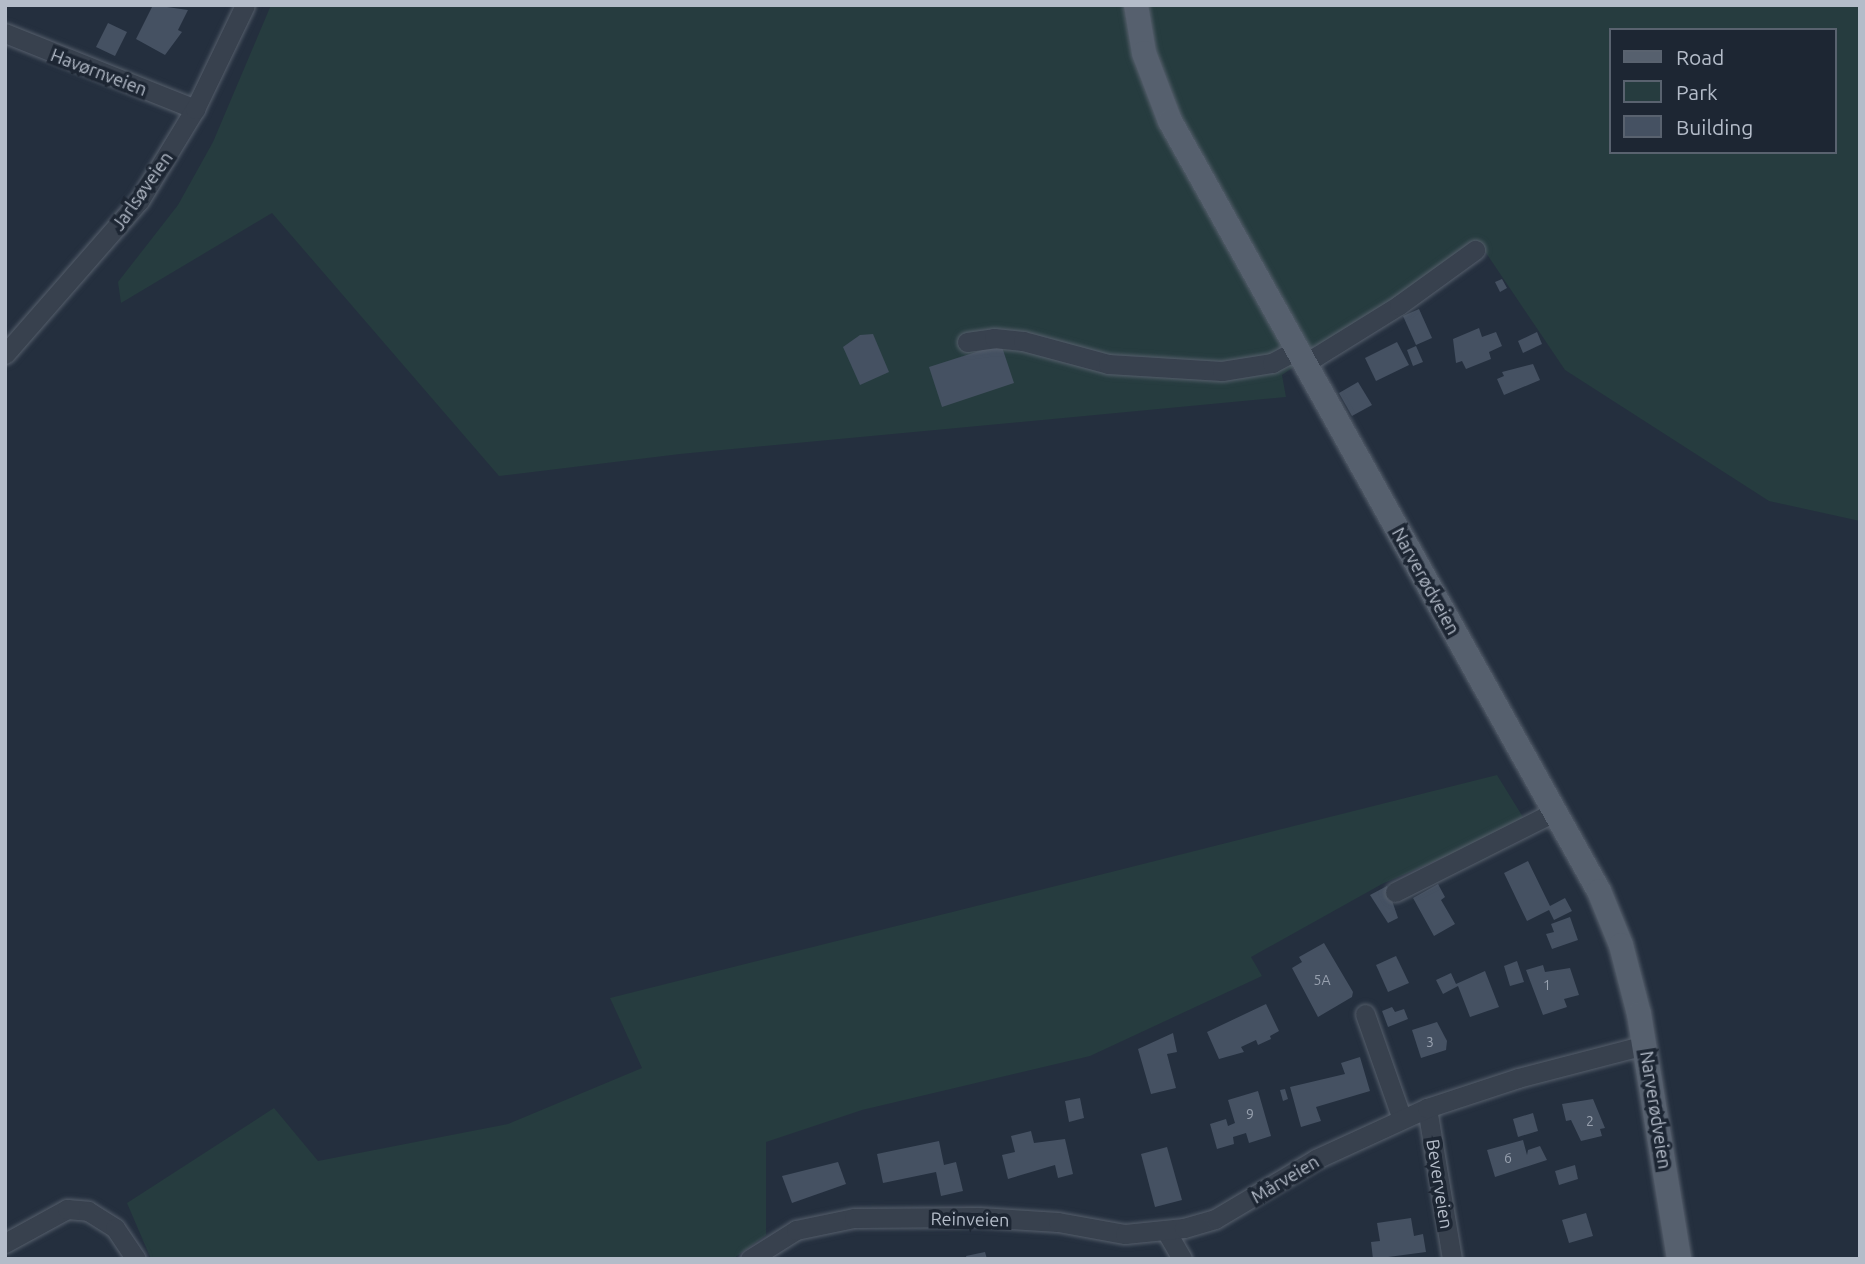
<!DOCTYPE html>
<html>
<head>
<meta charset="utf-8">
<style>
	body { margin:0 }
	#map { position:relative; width:1865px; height:1264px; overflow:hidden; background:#242f3e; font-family:Ubuntu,sans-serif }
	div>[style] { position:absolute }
	.green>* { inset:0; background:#263c3f }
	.building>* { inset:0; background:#455162 }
	.roads { filter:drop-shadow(0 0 2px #565f6c) drop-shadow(0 0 2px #565f6c) }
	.minor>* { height:19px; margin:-9.5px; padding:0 9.5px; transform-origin:9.5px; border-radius:9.5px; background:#38414e }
	.major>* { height:24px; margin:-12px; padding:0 12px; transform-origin:12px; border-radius:12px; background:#56606e }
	span { translate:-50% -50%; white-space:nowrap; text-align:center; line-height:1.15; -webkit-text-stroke:7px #1d2633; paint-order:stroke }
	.number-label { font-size:14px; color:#98a1af }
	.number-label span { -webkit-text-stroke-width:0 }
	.street-label { font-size:18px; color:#b4bcc9 }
	.frame { position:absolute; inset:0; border:7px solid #b4bcc9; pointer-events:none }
	.legend { position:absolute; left:1609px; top:28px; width:228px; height:126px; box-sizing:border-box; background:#1d2633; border:2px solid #59626f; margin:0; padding:9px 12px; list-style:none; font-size:21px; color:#b4bcc9 }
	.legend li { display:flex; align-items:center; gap:14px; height:35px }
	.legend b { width:35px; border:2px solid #59626f }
</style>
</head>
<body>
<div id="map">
	<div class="green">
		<div style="clip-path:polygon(evenodd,271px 5px,1860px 5px,1860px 521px,1769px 501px,1565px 370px,1478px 241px,1282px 375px,1286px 397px,680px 454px,499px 476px,272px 213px,121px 303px,118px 282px,178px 205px,213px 142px,271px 5px,1611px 30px,1835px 30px,1835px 152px,1611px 152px,1611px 30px)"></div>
		<div style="clip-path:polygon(1497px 775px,1526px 822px,1382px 884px,1251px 957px,1262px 976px,1090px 1056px,862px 1110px,766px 1142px,766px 1235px,733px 1259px,151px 1259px,127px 1203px,274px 1108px,318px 1161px,508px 1124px,642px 1068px,610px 998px)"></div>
	</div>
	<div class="building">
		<div style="clip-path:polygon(153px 5px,188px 10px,178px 30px,182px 32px,165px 55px,136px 39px)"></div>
		<div style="clip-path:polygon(108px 23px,127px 32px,115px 56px,96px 47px)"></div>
		<div style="clip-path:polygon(1502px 279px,1507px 288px,1500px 292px,1495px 282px)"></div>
		<div style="clip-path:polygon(1419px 309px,1432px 338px,1416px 345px,1403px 316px)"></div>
		<div style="clip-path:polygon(1479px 328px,1482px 337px,1496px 332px,1502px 346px,1489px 352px,1491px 359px,1466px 369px,1462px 361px,1456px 363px,1453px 339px)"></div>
		<div style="clip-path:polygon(1537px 332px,1542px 344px,1523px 353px,1518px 341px)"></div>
		<div style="clip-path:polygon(873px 334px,889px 372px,860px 385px,843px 347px,860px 335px)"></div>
		<div style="clip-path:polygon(1397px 342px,1409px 365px,1376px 381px,1365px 358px)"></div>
		<div style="clip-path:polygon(1001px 344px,1014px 383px,942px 407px,929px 367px)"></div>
		<div style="clip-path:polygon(1416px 346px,1423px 362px,1413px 366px,1407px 350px)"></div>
		<div style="clip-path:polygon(1533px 364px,1540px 380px,1504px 395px,1497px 379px,1504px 376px,1502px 372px)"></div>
		<div style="clip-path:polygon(1358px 382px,1372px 405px,1352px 416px,1339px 393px)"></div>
		<div style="clip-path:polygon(1528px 861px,1550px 906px,1565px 898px,1572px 911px,1554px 920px,1549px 910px,1527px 921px,1504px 873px)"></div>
		<div style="clip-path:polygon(1438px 884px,1445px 897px,1441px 900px,1455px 924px,1434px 936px,1413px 898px)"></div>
		<div style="clip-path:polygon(1387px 886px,1398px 918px,1388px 923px,1370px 895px)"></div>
		<div style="clip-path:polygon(1570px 917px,1578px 940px,1552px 949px,1546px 934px,1554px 932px,1551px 924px)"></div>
		<div style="clip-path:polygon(1324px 943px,1353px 992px,1352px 997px,1318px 1017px,1292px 968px,1302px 962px,1299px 957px)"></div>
		<div style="clip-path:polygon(1396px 956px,1409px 983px,1388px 992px,1376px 965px)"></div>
		<div style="clip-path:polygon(1517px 961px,1524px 982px,1510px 986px,1504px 966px)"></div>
		<div style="clip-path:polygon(1543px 965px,1545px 972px,1570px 968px,1579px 995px,1564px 999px,1567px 1007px,1543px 1015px,1526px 970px)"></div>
		<div style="clip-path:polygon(1485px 971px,1499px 1007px,1470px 1017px,1458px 986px,1443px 994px,1436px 980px,1451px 973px,1456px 984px)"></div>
		<div style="clip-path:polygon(1266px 1004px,1279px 1031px,1270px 1036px,1271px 1039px,1258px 1045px,1256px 1040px,1241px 1047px,1244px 1052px,1219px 1059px,1207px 1032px)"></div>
		<div style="clip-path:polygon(1392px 1007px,1395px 1012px,1404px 1009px,1408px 1019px,1388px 1027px,1382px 1011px)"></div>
		<div style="clip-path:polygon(1437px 1022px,1447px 1041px,1446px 1050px,1421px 1058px,1412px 1030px)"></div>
		<div style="clip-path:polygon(1173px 1033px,1177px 1052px,1167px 1054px,1176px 1088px,1151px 1094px,1138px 1049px)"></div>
		<div style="clip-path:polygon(1360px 1057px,1370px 1091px,1316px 1107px,1321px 1121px,1301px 1127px,1290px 1087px,1345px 1074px,1341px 1063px)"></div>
		<div style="clip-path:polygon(1285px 1089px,1288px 1099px,1283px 1101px,1280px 1090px)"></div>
		<div style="clip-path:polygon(1258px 1091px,1271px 1136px,1249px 1143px,1246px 1133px,1233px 1137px,1234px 1144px,1217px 1149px,1210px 1124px,1226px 1119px,1228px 1126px,1235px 1123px,1228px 1100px)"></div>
		<div style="clip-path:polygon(1080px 1098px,1084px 1118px,1069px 1122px,1065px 1101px)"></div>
		<div style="clip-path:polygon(1593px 1099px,1605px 1128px,1600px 1129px,1602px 1136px,1581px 1141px,1571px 1120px,1566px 1121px,1562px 1104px)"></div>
		<div style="clip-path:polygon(1533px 1113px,1538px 1131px,1518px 1137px,1513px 1119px)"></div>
		<div style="clip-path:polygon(1031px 1131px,1034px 1143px,1065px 1139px,1073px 1174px,1058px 1178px,1055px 1165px,1008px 1179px,1002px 1155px,1015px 1152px,1011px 1136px)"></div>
		<div style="clip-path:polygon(1523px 1140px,1527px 1155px,1528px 1150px,1540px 1146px,1547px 1160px,1495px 1177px,1487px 1150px)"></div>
		<div style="clip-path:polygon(939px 1141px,944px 1165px,956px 1162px,963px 1191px,941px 1196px,936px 1172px,883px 1183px,877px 1154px)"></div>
		<div style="clip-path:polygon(1167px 1147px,1182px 1200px,1155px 1207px,1141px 1154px)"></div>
		<div style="clip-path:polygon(838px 1162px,846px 1184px,792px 1203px,782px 1176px)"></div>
		<div style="clip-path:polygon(1575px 1165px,1578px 1179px,1559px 1185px,1555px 1171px)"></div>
		<div style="clip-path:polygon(1586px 1213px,1593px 1236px,1569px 1243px,1562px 1220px)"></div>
		<div style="clip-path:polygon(1411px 1218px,1414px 1236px,1423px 1234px,1426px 1252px,1373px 1259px,1371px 1242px,1380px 1241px,1377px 1223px)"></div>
		<div style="clip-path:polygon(985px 1252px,987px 1259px,967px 1259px,966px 1256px)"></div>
	</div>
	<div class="roads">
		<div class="minor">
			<div style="left:5px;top:33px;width:205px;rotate:21.8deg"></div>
			<div style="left:967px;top:342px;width:27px;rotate:-8deg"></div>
			<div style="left:994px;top:338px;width:29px;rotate:6deg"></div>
			<div style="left:1023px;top:341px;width:88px;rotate:15.1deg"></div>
			<div style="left:1108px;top:364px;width:114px;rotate:3.5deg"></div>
			<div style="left:1222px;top:371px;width:51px;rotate:-9.1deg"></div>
			<div style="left:1272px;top:363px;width:27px;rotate:-28deg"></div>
			<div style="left:5px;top:354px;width:203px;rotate:-48.8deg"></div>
			<div style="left:139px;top:201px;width:108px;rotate:-58.7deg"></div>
			<div style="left:195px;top:109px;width:115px;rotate:-64.3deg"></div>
			<div style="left:1304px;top:364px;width:112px;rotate:-31.8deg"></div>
			<div style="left:1399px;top:305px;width:94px;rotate:-35.9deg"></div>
			<div style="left:1395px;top:892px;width:178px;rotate:-26.7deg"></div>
			<div style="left:1365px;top:1014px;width:111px;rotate:70.6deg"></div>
			<div style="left:1427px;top:1108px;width:153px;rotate:80.6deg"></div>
			<div style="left:1166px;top:1231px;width:32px;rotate:60deg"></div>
			<div style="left:5px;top:1243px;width:71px;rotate:-28.7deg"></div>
			<div style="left:67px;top:1209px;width:21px;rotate:5deg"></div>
			<div style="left:88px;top:1211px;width:32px;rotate:32deg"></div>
			<div style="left:115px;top:1228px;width:37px;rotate:56deg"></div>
			<div style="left:750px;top:1259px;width:54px;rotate:-32.2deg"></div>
			<div style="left:796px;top:1230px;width:59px;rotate:-11.7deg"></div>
			<div style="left:854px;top:1218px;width:125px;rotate:-0.5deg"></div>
			<div style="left:979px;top:1217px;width:79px;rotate:3.6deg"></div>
			<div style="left:1058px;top:1222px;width:68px;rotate:10.2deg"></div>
			<div style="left:1125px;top:1234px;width:59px;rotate:-5.8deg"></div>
			<div style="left:1184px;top:1228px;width:32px;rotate:-16deg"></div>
			<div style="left:1215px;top:1219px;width:117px;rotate:-30.7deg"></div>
			<div style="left:1316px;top:1159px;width:122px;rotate:-24.7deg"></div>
			<div style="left:1427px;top:1108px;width:96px;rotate:-18.2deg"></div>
			<div style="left:1518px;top:1078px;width:131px;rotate:-14.6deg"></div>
		</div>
		<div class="major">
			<div style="left:1136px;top:5px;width:49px;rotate:80.5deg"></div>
			<div style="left:1144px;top:53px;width:73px;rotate:69.1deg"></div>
			<div style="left:1170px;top:121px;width:881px;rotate:60.88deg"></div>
			<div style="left:1599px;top:891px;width:58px;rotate:67.8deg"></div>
			<div style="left:1621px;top:945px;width:71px;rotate:75.4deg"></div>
			<div style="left:1639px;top:1014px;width:248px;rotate:80.7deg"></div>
		</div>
	</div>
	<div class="number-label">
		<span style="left:1322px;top:980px">5A</span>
		<span style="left:1547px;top:985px">1</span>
		<span style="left:1430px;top:1042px">3</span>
		<span style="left:1250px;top:1114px">9</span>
		<span style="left:1590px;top:1121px">2</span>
		<span style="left:1508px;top:1158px">6</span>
	</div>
	<div class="street-label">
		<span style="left:99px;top:72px;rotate:21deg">Havørnveien</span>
		<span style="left:142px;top:191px;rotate:-55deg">Jarlsøveien</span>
		<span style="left:1426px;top:581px;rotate:61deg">Narverødveien</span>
		<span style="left:1656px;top:1110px;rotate:81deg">Narverødveien</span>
		<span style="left:1285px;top:1179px;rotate:-31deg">Mårveien</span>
		<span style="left:1440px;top:1184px;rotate:81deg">Beverveien</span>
		<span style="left:970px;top:1219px;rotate:1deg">Reinveien</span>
	</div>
	<div class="frame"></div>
	<ul class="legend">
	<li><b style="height:9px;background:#56606e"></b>Road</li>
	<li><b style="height:19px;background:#263c3f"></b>Park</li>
	<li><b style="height:19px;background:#455162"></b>Building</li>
	</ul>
</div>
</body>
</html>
